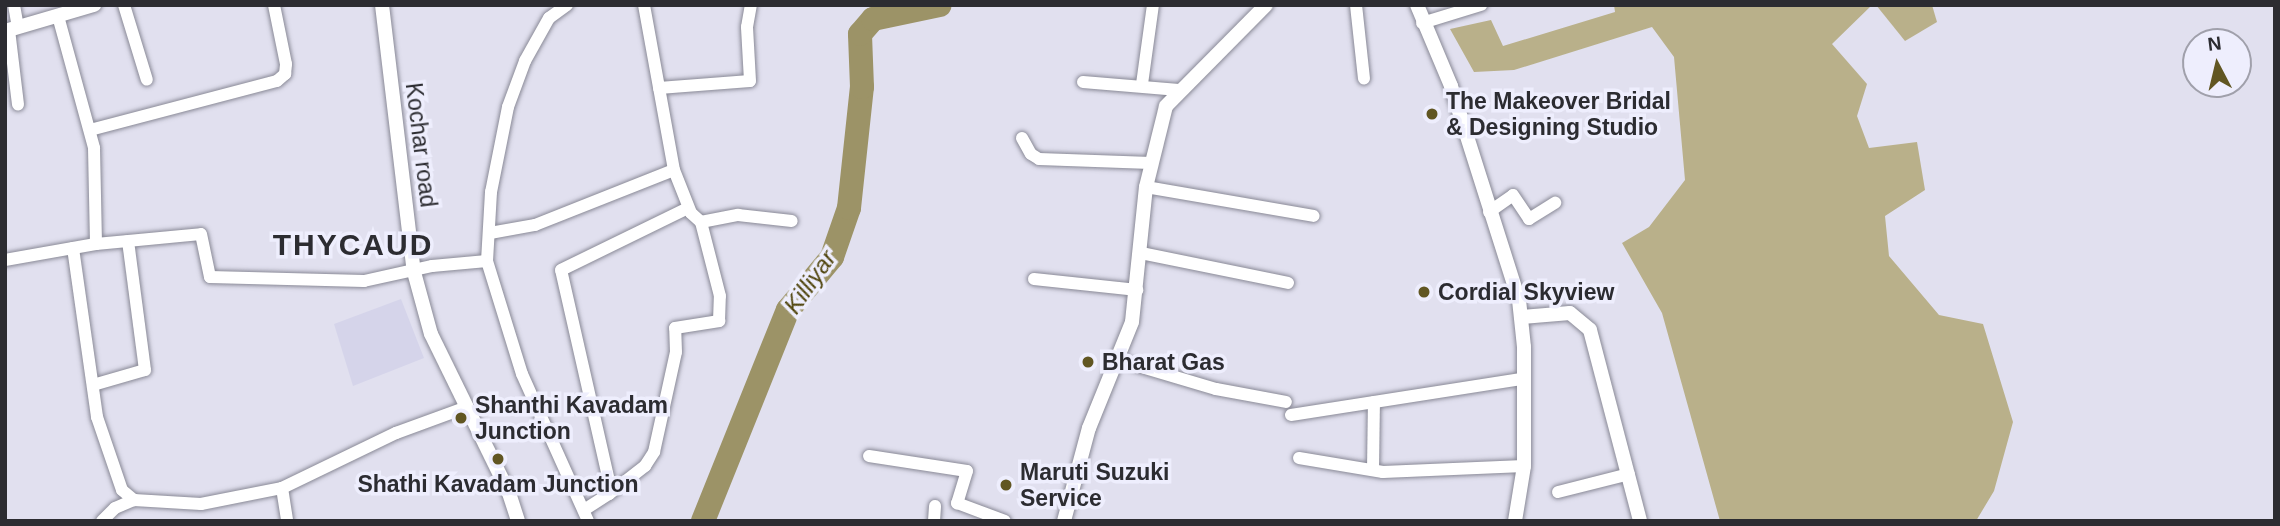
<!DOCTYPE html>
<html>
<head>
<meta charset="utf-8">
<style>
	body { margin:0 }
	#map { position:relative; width:2280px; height:526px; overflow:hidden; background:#e1e0ef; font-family:Helvetica,sans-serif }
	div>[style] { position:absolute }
	.built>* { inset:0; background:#d5d4ea }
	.green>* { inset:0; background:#b9b08a }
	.river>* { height:24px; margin:-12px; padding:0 12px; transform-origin:12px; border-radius:12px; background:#9c9367 }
	.roads { filter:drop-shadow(0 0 2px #898996) drop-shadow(0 0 2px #898996) }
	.minor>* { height:12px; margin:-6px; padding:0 6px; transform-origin:6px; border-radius:6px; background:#fff }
	.tertiary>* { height:14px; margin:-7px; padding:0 7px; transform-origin:7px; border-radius:7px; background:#fff }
	.dots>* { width:19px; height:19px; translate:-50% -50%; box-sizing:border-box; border:4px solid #eeeefd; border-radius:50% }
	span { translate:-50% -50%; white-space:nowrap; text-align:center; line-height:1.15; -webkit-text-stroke:7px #eeeefd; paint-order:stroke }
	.poi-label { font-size:23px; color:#2c2c31; font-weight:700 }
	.left { translate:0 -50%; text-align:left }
	.street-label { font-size:23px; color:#2c2c31 }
	.water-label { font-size:24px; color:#51460f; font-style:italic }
	.district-label { font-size:30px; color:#2c2c31; font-weight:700; letter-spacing:2px }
	.frame { position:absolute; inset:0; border:7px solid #2c2c31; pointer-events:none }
	.north { position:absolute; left:2182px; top:28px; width:70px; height:70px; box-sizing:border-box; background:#eeeefd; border:2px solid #a0a0ab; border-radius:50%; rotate:353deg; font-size:19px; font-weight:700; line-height:28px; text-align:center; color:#2c2c31 }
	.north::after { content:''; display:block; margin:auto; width:24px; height:32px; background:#615622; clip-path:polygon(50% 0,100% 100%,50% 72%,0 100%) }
</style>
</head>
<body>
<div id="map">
	<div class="built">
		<div style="clip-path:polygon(401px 299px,424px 358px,353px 386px,334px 324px)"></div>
	</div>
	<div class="green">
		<div style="clip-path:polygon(1614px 5px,1872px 5px,1832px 44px,1867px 84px,1857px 116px,1869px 148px,1917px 142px,1925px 190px,1885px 216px,1889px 256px,1939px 315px,1983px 324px,2013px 422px,1994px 491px,1976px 521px,1720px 521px,1662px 313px,1622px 243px,1649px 227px,1685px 180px,1674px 57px,1652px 27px,1514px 70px,1474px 72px,1450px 29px,1491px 20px,1503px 46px,1615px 12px)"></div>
		<div style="clip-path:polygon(1876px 5px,1932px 5px,1937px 22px,1905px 41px)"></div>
	</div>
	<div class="river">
		<div style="left:703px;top:521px;width:227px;rotate:-68.1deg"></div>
		<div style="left:788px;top:310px;width:69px;rotate:-50.3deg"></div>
		<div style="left:832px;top:257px;width:52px;rotate:-70.9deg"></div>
		<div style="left:849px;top:208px;width:122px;rotate:-83.9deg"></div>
		<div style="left:862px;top:87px;width:53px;rotate:-92.2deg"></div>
		<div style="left:860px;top:34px;width:20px;rotate:-49deg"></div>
		<div style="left:873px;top:19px;width:68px;rotate:-11.8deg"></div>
	</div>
	<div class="roads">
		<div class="minor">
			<div style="left:14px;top:5px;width:22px;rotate:80deg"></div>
			<div style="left:124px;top:5px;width:78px;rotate:73deg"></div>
			<div style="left:567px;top:5px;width:22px;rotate:144deg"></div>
			<div style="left:549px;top:18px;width:49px;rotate:119.2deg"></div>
			<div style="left:525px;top:61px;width:49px;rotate:110.3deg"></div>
			<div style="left:508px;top:107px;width:87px;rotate:101.3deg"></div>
			<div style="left:491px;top:192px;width:69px;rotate:93.3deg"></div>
			<div style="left:487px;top:261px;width:118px;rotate:72.8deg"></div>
			<div style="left:522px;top:374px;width:161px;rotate:65.8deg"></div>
			<div style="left:644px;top:5px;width:168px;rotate:79.7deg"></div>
			<div style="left:674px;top:170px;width:46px;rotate:68.4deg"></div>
			<div style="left:691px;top:213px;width:13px;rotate:42deg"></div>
			<div style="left:701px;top:222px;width:38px;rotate:-11deg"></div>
			<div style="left:738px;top:215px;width:54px;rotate:6.3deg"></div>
			<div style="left:1356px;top:5px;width:74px;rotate:83.8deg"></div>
			<div style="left:58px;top:16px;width:137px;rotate:74.7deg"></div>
			<div style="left:94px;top:148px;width:96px;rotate:88.8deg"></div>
			<div style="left:1422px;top:23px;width:62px;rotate:-17deg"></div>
			<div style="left:9px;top:30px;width:75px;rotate:83.1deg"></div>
			<div style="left:1083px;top:82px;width:96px;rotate:4.8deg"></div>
			<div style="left:1142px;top:84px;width:80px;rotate:-82.1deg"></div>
			<div style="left:659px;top:88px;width:91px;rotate:-4.4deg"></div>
			<div style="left:750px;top:81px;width:54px;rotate:-93.2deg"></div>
			<div style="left:747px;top:27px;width:22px;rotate:-80deg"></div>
			<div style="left:90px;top:130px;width:193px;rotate:-14.7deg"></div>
			<div style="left:277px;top:81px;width:11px;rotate:-41deg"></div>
			<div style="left:285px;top:74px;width:10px;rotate:-84deg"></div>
			<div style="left:286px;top:64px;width:60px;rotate:-101.5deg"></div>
			<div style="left:1022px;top:138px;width:18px;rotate:61deg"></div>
			<div style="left:1031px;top:154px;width:9px;rotate:32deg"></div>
			<div style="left:1039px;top:159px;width:112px;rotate:2deg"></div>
			<div style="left:1146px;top:187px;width:170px;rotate:9.8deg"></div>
			<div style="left:1489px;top:212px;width:29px;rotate:-35deg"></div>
			<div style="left:1513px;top:195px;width:29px;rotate:56deg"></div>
			<div style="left:1529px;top:219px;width:31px;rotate:-32deg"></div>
			<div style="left:490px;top:233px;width:46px;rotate:-10.1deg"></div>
			<div style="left:535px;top:225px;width:149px;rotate:-21.6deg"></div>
			<div style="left:73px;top:248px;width:171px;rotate:81.9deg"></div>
			<div style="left:97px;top:417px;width:77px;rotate:71.1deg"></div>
			<div style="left:122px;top:490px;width:16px;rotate:40deg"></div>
			<div style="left:1141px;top:253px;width:150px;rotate:11.5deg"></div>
			<div style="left:5px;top:260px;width:92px;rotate:-10deg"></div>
			<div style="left:96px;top:244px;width:105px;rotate:-5.4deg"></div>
			<div style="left:201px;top:234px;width:44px;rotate:78.2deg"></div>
			<div style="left:210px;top:277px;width:154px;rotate:1.5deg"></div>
			<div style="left:364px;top:281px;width:70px;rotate:-12.4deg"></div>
			<div style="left:432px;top:266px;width:55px;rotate:-5.2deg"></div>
			<div style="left:1034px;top:279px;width:104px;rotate:6.1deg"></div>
			<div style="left:1118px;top:360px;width:102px;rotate:16.5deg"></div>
			<div style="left:1216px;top:389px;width:71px;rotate:10.5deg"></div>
			<div style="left:93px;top:385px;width:54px;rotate:-16.1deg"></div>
			<div style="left:145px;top:370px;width:130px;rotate:-97.5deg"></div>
			<div style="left:1291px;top:415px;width:233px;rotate:-8.9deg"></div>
			<div style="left:869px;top:456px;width:99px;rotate:8.7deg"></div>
			<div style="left:967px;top:471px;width:34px;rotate:107deg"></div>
			<div style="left:957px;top:503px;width:51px;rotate:20.6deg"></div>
			<div style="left:1299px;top:458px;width:85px;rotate:9.5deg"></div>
			<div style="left:1383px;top:472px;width:141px;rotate:-2.4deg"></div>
			<div style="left:1373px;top:470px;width:68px;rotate:-89.2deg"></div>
			<div style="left:282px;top:488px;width:33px;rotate:81deg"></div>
			<div style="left:1558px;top:492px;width:73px;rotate:-14.2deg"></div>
			<div style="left:609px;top:494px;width:46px;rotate:-37.9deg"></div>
			<div style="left:645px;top:466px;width:17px;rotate:-57deg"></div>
			<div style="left:654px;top:452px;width:102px;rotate:-77.6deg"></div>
			<div style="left:676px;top:352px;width:24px;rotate:-92deg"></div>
			<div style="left:675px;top:328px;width:45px;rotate:-9deg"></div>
			<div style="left:719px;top:321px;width:25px;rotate:-88deg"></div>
			<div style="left:720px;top:296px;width:76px;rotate:-104.4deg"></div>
			<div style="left:584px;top:510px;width:30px;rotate:-33deg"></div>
			<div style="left:609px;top:494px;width:13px;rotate:-90deg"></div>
			<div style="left:609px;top:481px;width:216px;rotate:-102.8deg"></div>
			<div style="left:561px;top:270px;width:141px;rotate:-26deg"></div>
			<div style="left:102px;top:521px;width:18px;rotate:-45deg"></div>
			<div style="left:115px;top:508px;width:21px;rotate:-23deg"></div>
			<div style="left:134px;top:500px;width:67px;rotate:3.4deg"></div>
			<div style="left:201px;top:504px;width:83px;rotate:-11.2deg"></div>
			<div style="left:282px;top:488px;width:127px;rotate:-25.8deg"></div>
			<div style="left:396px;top:433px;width:76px;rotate:-20.1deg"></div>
			<div style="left:934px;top:521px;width:15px;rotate:-86deg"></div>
		</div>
		<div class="tertiary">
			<div style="left:382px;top:5px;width:269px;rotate:83.2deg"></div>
			<div style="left:414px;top:272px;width:64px;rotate:74.7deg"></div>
			<div style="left:431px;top:334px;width:177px;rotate:63.9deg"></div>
			<div style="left:509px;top:493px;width:29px;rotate:72deg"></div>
			<div style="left:1417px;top:5px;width:88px;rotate:67.2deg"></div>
			<div style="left:1451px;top:86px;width:225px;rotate:72.4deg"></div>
			<div style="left:1519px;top:300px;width:47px;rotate:83.9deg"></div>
			<div style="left:1524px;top:347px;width:119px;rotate:90deg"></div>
			<div style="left:1524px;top:466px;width:56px;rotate:99.3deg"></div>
			<div style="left:5px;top:31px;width:93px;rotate:-16.3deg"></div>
			<div style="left:1522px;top:317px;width:48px;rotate:-4.8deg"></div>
			<div style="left:1570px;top:313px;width:26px;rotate:40deg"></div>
			<div style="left:1590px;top:330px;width:197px;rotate:75.3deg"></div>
			<div style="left:1064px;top:521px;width:96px;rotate:-75deg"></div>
			<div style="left:1089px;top:428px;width:114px;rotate:-67.9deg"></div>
			<div style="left:1132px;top:322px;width:136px;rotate:-84.1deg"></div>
			<div style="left:1146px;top:187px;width:83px;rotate:-76.1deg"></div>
			<div style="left:1166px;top:106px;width:142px;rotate:-45.3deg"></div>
		</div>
	</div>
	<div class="dots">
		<div style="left:1432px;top:114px;background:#615622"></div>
		<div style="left:1424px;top:292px;background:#615622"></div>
		<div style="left:1088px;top:362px;background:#615622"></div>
		<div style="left:461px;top:418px;background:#615622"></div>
		<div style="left:498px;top:459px;background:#615622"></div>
		<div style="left:1006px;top:485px;background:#615622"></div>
	</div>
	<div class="poi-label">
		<span class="left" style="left:1446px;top:114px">The Makeover Bridal<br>&amp; Designing Studio</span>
		<span class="left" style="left:1438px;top:292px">Cordial Skyview</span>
		<span class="left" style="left:1102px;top:362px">Bharat Gas</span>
		<span class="left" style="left:475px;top:418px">Shanthi Kavadam<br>Junction</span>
		<span class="left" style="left:1020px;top:485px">Maruti Suzuki<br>Service</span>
		<span style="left:498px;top:484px">Shathi Kavadam Junction</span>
	</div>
	<div class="street-label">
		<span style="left:421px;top:145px;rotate:83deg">Kochar road</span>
	</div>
	<div class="water-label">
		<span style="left:810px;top:282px;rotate:-55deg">Killiyar</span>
	</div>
	<div class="district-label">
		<span style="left:353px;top:245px">THYCAUD</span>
	</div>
	<div class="frame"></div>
	<div class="north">N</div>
</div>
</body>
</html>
